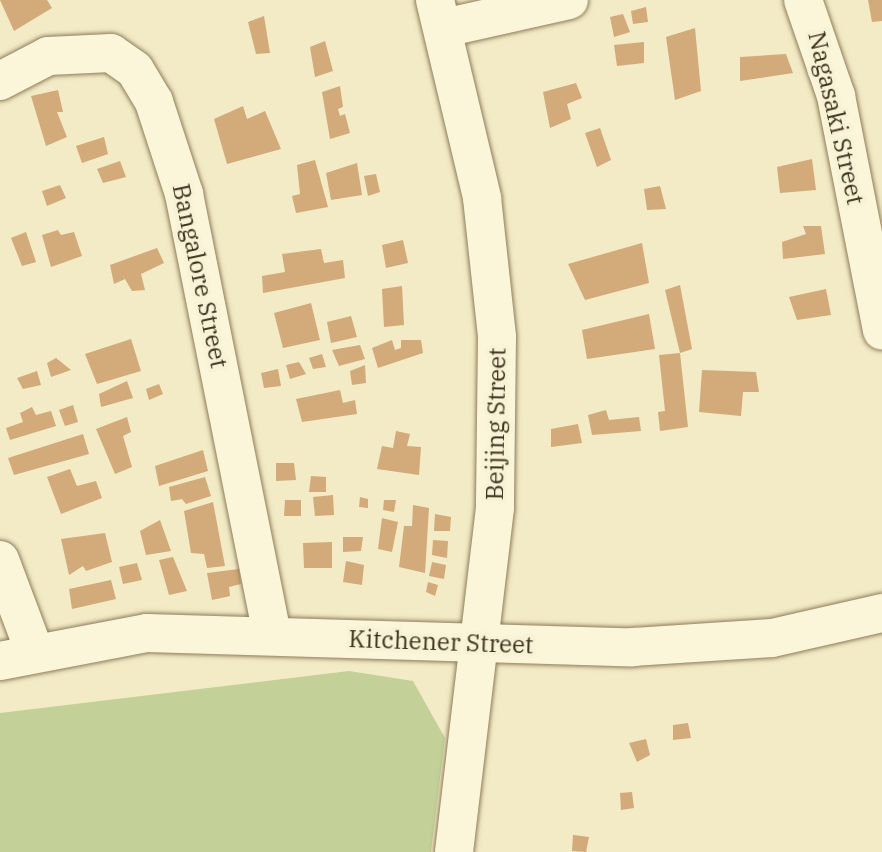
<!DOCTYPE html>
<html>
<head>
<meta charset="utf-8">
<style>
	body { margin:0 }
	#map { position:relative; width:882px; height:852px; overflow:hidden; background:#f2ebc6; font-family:"IBM Plex Serif",serif }
	div>[style] { position:absolute }
	.green>* { inset:0; background:#c3d198 }
	.building>* { inset:0; background:#d3aa79 }
	.roads { filter:drop-shadow(0 0 2px #8f7d59) drop-shadow(0 0 2px #8f7d59) }
	.street>* { height:38px; margin:-19px; padding:0 19px; transform-origin:19px; border-radius:19px; background:#fbf6da }
	span { translate:-50% -50%; white-space:nowrap; text-align:center; line-height:1.15; -webkit-text-stroke:8px #f8f3d6; paint-order:stroke }
	.street-label { font-size:24px; color:#3e321e }
</style>
</head>
<body>
<div id="map">
	<div class="green">
		<div style="clip-path:polygon(349px 671px,413px 681px,445px 738px,431px 852px,0 852px,0 713px)"></div>
	</div>
	<div class="building">
		<div style="clip-path:polygon(0 0,47px 0,52px 8px,14px 31px)"></div>
		<div style="clip-path:polygon(868px 0,882px 0,882px 21px,872px 22px)"></div>
		<div style="clip-path:polygon(646px 7px,648px 22px,633px 24px,631px 11px)"></div>
		<div style="clip-path:polygon(623px 14px,630px 32px,614px 37px,610px 17px)"></div>
		<div style="clip-path:polygon(264px 16px,270px 53px,256px 54px,248px 22px)"></div>
		<div style="clip-path:polygon(695px 28px,701px 91px,675px 100px,666px 37px)"></div>
		<div style="clip-path:polygon(325px 41px,333px 71px,315px 77px,310px 47px)"></div>
		<div style="clip-path:polygon(644px 42px,644px 63px,617px 66px,614px 45px)"></div>
		<div style="clip-path:polygon(786px 54px,793px 73px,740px 81px,740px 57px)"></div>
		<div style="clip-path:polygon(576px 83px,582px 98px,567px 104px,571px 119px,550px 128px,543px 92px)"></div>
		<div style="clip-path:polygon(340px 86px,343px 107px,338px 109px,340px 116px,345px 114px,350px 133px,330px 139px,322px 92px)"></div>
		<div style="clip-path:polygon(58px 90px,63px 112px,57px 112px,67px 137px,46px 146px,31px 96px)"></div>
		<div style="clip-path:polygon(243px 106px,247px 119px,265px 111px,281px 149px,227px 164px,214px 119px)"></div>
		<div style="clip-path:polygon(600px 128px,611px 160px,597px 167px,585px 133px)"></div>
		<div style="clip-path:polygon(104px 137px,108px 154px,82px 163px,76px 146px)"></div>
		<div style="clip-path:polygon(812px 159px,816px 190px,780px 193px,777px 167px)"></div>
		<div style="clip-path:polygon(315px 160px,328px 207px,296px 213px,292px 196px,300px 194px,297px 165px)"></div>
		<div style="clip-path:polygon(120px 161px,126px 177px,103px 183px,97px 169px)"></div>
		<div style="clip-path:polygon(357px 163px,362px 195px,331px 200px,326px 173px)"></div>
		<div style="clip-path:polygon(376px 174px,380px 192px,368px 196px,364px 176px)"></div>
		<div style="clip-path:polygon(60px 185px,66px 198px,47px 206px,42px 191px)"></div>
		<div style="clip-path:polygon(660px 186px,666px 209px,647px 210px,644px 189px)"></div>
		<div style="clip-path:polygon(803px 226px,821px 226px,825px 254px,783px 259px,782px 242px,806px 234px)"></div>
		<div style="clip-path:polygon(58px 230px,61px 235px,74px 232px,82px 256px,51px 267px,42px 235px)"></div>
		<div style="clip-path:polygon(26px 232px,36px 262px,22px 266px,11px 238px)"></div>
		<div style="clip-path:polygon(403px 240px,408px 263px,386px 268px,382px 245px)"></div>
		<div style="clip-path:polygon(642px 243px,649px 283px,585px 300px,568px 264px)"></div>
		<div style="clip-path:polygon(157px 248px,164px 263px,141px 274px,145px 290px,132px 291px,125px 279px,114px 284px,110px 265px)"></div>
		<div style="clip-path:polygon(321px 249px,324px 263px,343px 260px,345px 278px,263px 293px,262px 276px,285px 272px,282px 254px)"></div>
		<div style="clip-path:polygon(680px 285px,692px 349px,680px 353px,665px 290px)"></div>
		<div style="clip-path:polygon(402px 286px,404px 325px,384px 327px,382px 289px)"></div>
		<div style="clip-path:polygon(826px 289px,831px 315px,797px 320px,789px 297px)"></div>
		<div style="clip-path:polygon(311px 303px,320px 340px,283px 348px,274px 313px)"></div>
		<div style="clip-path:polygon(649px 314px,655px 349px,587px 359px,582px 330px)"></div>
		<div style="clip-path:polygon(351px 316px,357px 337px,331px 343px,327px 322px)"></div>
		<div style="clip-path:polygon(131px 339px,141px 371px,97px 384px,85px 354px)"></div>
		<div style="clip-path:polygon(392px 340px,395px 350px,401px 348px,401px 340px,421px 340px,423px 353px,378px 368px,372px 348px)"></div>
		<div style="clip-path:polygon(360px 345px,365px 359px,339px 366px,332px 350px)"></div>
		<div style="clip-path:polygon(680px 353px,688px 427px,660px 431px,658px 412px,665px 411px,659px 355px)"></div>
		<div style="clip-path:polygon(322px 354px,326px 367px,313px 369px,309px 358px)"></div>
		<div style="clip-path:polygon(56px 358px,71px 370px,51px 377px,47px 363px)"></div>
		<div style="clip-path:polygon(299px 362px,306px 374px,290px 379px,286px 365px)"></div>
		<div style="clip-path:polygon(365px 365px,366px 383px,352px 385px,350px 371px)"></div>
		<div style="clip-path:polygon(278px 369px,281px 386px,264px 388px,261px 373px)"></div>
		<div style="clip-path:polygon(702px 370px,756px 372px,759px 392px,743px 392px,741px 416px,699px 412px)"></div>
		<div style="clip-path:polygon(37px 371px,41px 385px,23px 389px,17px 378px)"></div>
		<div style="clip-path:polygon(127px 381px,133px 398px,101px 407px,99px 394px)"></div>
		<div style="clip-path:polygon(159px 384px,163px 394px,149px 400px,146px 389px)"></div>
		<div style="clip-path:polygon(340px 390px,343px 403px,355px 400px,357px 414px,302px 422px,296px 399px)"></div>
		<div style="clip-path:polygon(73px 405px,78px 422px,65px 426px,59px 410px)"></div>
		<div style="clip-path:polygon(32px 407px,36px 415px,51px 411px,56px 426px,10px 440px,6px 428px,23px 422px,20px 413px)"></div>
		<div style="clip-path:polygon(606px 410px,609px 420px,639px 417px,641px 431px,592px 435px,588px 415px)"></div>
		<div style="clip-path:polygon(127px 417px,131px 432px,123px 436px,132px 467px,115px 474px,96px 429px)"></div>
		<div style="clip-path:polygon(578px 424px,582px 443px,551px 447px,551px 429px)"></div>
		<div style="clip-path:polygon(396px 431px,410px 434px,407px 446px,421px 447px,419px 475px,377px 469px,382px 446px,393px 448px)"></div>
		<div style="clip-path:polygon(83px 434px,89px 454px,14px 475px,8px 458px)"></div>
		<div style="clip-path:polygon(203px 450px,208px 471px,159px 486px,155px 466px)"></div>
		<div style="clip-path:polygon(276px 463px,294px 463px,296px 480px,276px 481px)"></div>
		<div style="clip-path:polygon(70px 469px,77px 486px,96px 481px,102px 498px,61px 514px,47px 477px)"></div>
		<div style="clip-path:polygon(311px 476px,326px 477px,326px 492px,309px 492px)"></div>
		<div style="clip-path:polygon(205px 477px,211px 496px,186px 504px,182px 499px,171px 501px,169px 487px)"></div>
		<div style="clip-path:polygon(333px 495px,334px 515px,315px 516px,313px 497px)"></div>
		<div style="clip-path:polygon(360px 497px,368px 499px,368px 508px,359px 507px)"></div>
		<div style="clip-path:polygon(285px 500px,301px 500px,301px 516px,284px 516px)"></div>
		<div style="clip-path:polygon(384px 500px,396px 500px,394px 512px,383px 510px)"></div>
		<div style="clip-path:polygon(213px 502px,225px 566px,207px 568px,204px 554px,191px 553px,184px 511px)"></div>
		<div style="clip-path:polygon(413px 505px,429px 508px,425px 573px,399px 567px,404px 526px,412px 526px)"></div>
		<div style="clip-path:polygon(435px 514px,451px 517px,450px 531px,434px 531px)"></div>
		<div style="clip-path:polygon(382px 518px,398px 522px,392px 552px,378px 549px)"></div>
		<div style="clip-path:polygon(160px 520px,171px 551px,146px 555px,140px 531px)"></div>
		<div style="clip-path:polygon(105px 533px,112px 562px,86px 571px,83px 566px,69px 575px,61px 539px)"></div>
		<div style="clip-path:polygon(343px 537px,363px 537px,361px 551px,343px 552px)"></div>
		<div style="clip-path:polygon(433px 540px,448px 541px,447px 558px,432px 555px)"></div>
		<div style="clip-path:polygon(332px 542px,332px 568px,304px 568px,303px 543px)"></div>
		<div style="clip-path:polygon(173px 557px,187px 591px,169px 595px,159px 560px)"></div>
		<div style="clip-path:polygon(346px 561px,364px 565px,362px 585px,343px 582px)"></div>
		<div style="clip-path:polygon(432px 562px,446px 565px,444px 579px,429px 576px)"></div>
		<div style="clip-path:polygon(137px 563px,142px 580px,123px 584px,119px 567px)"></div>
		<div style="clip-path:polygon(239px 569px,241px 584px,229px 587px,230px 596px,212px 600px,207px 573px)"></div>
		<div style="clip-path:polygon(111px 580px,116px 599px,72px 609px,69px 589px)"></div>
		<div style="clip-path:polygon(428px 582px,438px 585px,435px 596px,426px 592px)"></div>
		<div style="clip-path:polygon(688px 723px,691px 738px,673px 740px,673px 725px)"></div>
		<div style="clip-path:polygon(646px 739px,650px 755px,637px 762px,629px 743px)"></div>
		<div style="clip-path:polygon(632px 792px,634px 808px,621px 810px,620px 793px)"></div>
		<div style="clip-path:polygon(573px 835px,589px 837px,586px 852px,572px 851px)"></div>
	</div>
	<div class="roads">
		<div class="street">
			<div style="left:435px;top:0;width:204px;rotate:76.6deg"></div>
			<div style="left:482px;top:198px;width:140px;rotate:83.8deg"></div>
			<div style="left:497px;top:337px;width:171px;rotate:90.7deg"></div>
			<div style="left:495px;top:508px;width:346px;rotate:96.8deg"></div>
			<div style="left:803px;top:0;width:102px;rotate:71deg"></div>
			<div style="left:836px;top:96px;width:239px;rotate:78.9deg"></div>
			<div style="left:444px;top:28px;width:128px;rotate:-12.6deg"></div>
			<div style="left:0;top:81px;width:54px;rotate:-27.5deg"></div>
			<div style="left:48px;top:56px;width:63px;rotate:-2.7deg"></div>
			<div style="left:111px;top:53px;width:29px;rotate:35deg"></div>
			<div style="left:135px;top:70px;width:37px;rotate:59deg"></div>
			<div style="left:154px;top:102px;width:97px;rotate:71.9deg"></div>
			<div style="left:184px;top:194px;width:449px;rotate:78.7deg"></div>
			<div style="left:0;top:560px;width:99px;rotate:69.4deg"></div>
			<div style="left:0;top:661px;width:150px;rotate:-10.8deg"></div>
			<div style="left:147px;top:633px;width:486px;rotate:1.7deg"></div>
			<div style="left:633px;top:647px;width:139px;rotate:-3.7deg"></div>
			<div style="left:772px;top:638px;width:113px;rotate:-12.8deg"></div>
		</div>
	</div>
	<div class="street-label">
		<span style="left:836px;top:118px;rotate:77deg">Nagasaki Street</span>
		<span style="left:200px;top:276px;rotate:78deg">Bangalore Street</span>
		<span style="left:496px;top:424px;rotate:-89deg">Beijing Street</span>
		<span style="left:441px;top:642px;rotate:2deg">Kitchener Street</span>
	</div>
</div>
</body>
</html>
